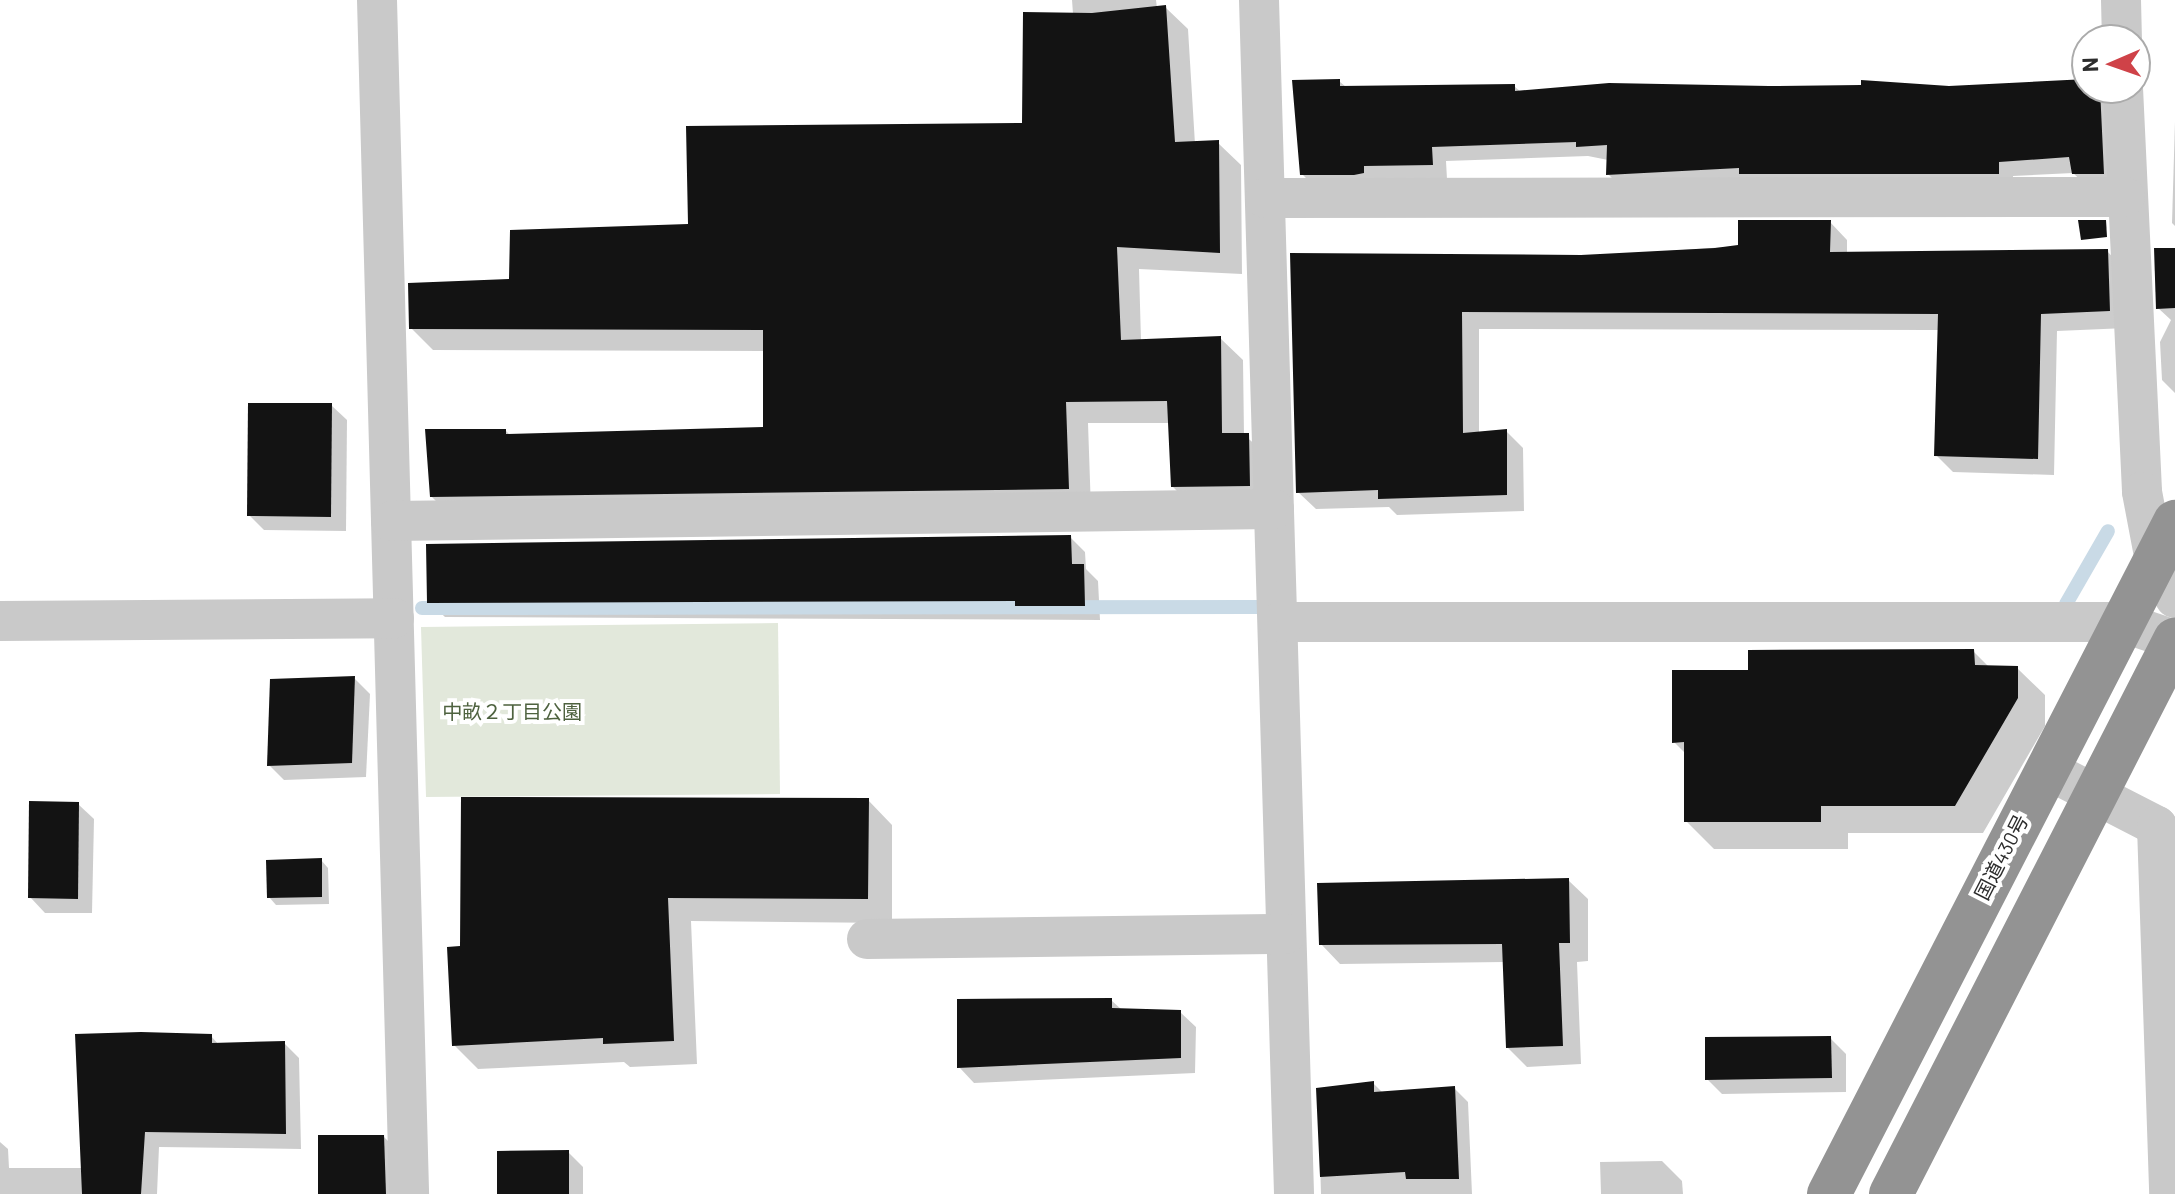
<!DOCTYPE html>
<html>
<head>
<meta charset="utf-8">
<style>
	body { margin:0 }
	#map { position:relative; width:2175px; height:1194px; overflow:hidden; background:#fff; font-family:Barlow,"Noto Sans JP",sans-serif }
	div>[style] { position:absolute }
	.green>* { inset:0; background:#e2e8db }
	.shadow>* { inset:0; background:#0003 }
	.stream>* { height:14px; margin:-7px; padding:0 7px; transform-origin:7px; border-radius:7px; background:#c9dae6 }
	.building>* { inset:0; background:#131313 }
	.street>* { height:40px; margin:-20px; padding:0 20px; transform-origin:20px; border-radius:20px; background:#c9c9c9 }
	.highway>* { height:44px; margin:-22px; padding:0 22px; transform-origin:22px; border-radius:22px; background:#939393 }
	span { translate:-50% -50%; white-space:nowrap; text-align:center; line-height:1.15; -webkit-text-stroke:8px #fff; paint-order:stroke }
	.park-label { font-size:20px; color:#4e623f }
	.street-label { font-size:20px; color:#2c2c2c }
	.north { position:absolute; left:2071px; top:24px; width:80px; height:80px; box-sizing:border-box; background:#fff; border:2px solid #ababab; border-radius:50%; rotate:268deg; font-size:22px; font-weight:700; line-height:32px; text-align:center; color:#2c2c2c }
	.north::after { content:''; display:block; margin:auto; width:28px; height:36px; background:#cf4248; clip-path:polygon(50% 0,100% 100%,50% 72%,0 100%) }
</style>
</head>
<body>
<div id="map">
	<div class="green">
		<div style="clip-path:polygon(778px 623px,780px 794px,426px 797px,421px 627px)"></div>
	</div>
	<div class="shadow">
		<div style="clip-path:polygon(1072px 0,1156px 0,1157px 8px,1165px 7px,1188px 29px,1195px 144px,1218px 143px,1241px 165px,1242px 274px,1139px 269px,1141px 341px,1220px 338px,1243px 360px,1244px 435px,1270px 457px,1272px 508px,1195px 509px,1173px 487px,1170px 423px,1088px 423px,1091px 510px,454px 519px,432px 497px,506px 431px,511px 436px,765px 429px,765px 351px,433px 350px,411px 328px,511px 281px,1024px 125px,1073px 14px)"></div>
		<div style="clip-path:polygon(1339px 81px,1346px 87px,1514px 86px,1521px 92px,1949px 88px,2087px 81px,2087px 88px,2107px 88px,2118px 188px,2089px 188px,2073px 173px,2013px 176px,2013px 188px,1623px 189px,1608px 174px,1608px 160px,1588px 156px,1446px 161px,1447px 179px,1317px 189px,1302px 174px)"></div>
		<div style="clip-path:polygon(2175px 121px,2175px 226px,2172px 223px)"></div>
		<div style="clip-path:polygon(1830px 222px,1847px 240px,1847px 254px,2107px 251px,2124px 269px,2127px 328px,2057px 331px,2054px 475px,1953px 472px,1936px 455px,1939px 330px,1479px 329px,1479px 433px,1506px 431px,1523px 448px,1524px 511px,1397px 515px,1389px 507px,1316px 509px,1298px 492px,1292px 255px,1581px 257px,1740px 246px)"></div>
		<div style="clip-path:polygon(2175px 250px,2175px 393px,2162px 380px,2160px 342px,2171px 320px,2158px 308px)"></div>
		<div style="clip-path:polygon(331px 405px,347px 420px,346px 531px,264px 530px,249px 515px)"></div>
		<div style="clip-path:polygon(1070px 537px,1085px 552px,1086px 569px,1098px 581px,1100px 620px,445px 617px,429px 602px)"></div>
		<div style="clip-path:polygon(1973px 651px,1989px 667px,2017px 668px,2045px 695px,2045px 726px,1983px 833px,1848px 833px,1848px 849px,1714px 849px,1686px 821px,1686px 754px,1674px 742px,1750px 672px)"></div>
		<div style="clip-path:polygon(354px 678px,370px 694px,366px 777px,284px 780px,269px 765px)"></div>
		<div style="clip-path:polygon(868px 800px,892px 825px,892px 923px,691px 921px,697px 1064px,630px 1067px,624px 1062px,478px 1069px,454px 1045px,462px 948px)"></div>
		<div style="clip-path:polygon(78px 804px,94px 819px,92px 913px,45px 913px,30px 897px)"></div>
		<div style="clip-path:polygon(321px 860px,328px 868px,329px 904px,276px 905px,269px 897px)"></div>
		<div style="clip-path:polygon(1568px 880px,1588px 899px,1588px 961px,1577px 962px,1581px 1064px,1527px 1067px,1508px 1048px,1505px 962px,1340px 964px,1321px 944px)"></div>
		<div style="clip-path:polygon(1111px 1000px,1122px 1010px,1180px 1012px,1196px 1027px,1195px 1073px,974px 1083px,959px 1067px)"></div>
		<div style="clip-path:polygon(211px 1036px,219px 1045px,284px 1043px,299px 1058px,301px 1149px,159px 1147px,157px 1194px,0 1194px,0 1142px,8px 1149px,9px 1168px,83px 1168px)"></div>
		<div style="clip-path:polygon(1830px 1038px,1846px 1054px,1846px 1092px,1722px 1094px,1707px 1079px)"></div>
		<div style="clip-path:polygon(1373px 1083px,1383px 1093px,1454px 1088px,1468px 1102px,1472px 1194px,1321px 1194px,1318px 1090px)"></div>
		<div style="clip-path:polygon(384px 1137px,399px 1152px,401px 1194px,320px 1194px)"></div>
		<div style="clip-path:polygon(568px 1152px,583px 1167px,583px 1194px,499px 1194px)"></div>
		<div style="clip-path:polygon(1662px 1161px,1682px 1181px,1683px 1194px,1601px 1194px,1600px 1162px)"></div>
	</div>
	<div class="stream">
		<div style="left:2066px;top:604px;width:84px;rotate:-60.1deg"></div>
		<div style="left:422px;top:608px;width:838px;rotate:-0.07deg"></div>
	</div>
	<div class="building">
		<div style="clip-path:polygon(1166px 5px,1175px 142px,1219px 140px,1220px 253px,1117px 247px,1121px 340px,1221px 336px,1222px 433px,1249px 433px,1250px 486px,1171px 487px,1167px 401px,1066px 402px,1069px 489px,430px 497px,425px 429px,506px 429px,506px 434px,763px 427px,763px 330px,409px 329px,408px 283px,509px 279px,510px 230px,688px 224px,686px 126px,1022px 123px,1023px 12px,1092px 13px)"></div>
		<div style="clip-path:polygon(1340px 79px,1340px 86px,1515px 84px,1515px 91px,1609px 83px,1769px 86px,1861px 85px,1861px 80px,1949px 86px,2087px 79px,2087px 88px,2100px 88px,2104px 174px,2072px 174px,2069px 157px,1999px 162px,1999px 174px,1739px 174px,1739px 168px,1606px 175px,1607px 145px,1576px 147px,1576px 142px,1432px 147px,1433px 165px,1364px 166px,1364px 173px,1354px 175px,1300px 175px,1292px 80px)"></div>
		<div style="clip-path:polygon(1738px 220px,1831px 220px,1830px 252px,2108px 249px,2110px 311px,2041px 314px,2038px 459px,1934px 456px,1938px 314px,1462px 312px,1463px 433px,1507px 429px,1507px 495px,1378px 499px,1378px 490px,1296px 493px,1290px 253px,1581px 255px,1715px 248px,1738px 245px)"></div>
		<div style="clip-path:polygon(2078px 220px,2106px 220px,2107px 237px,2081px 240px)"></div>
		<div style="clip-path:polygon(2154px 248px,2175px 248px,2175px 308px,2156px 309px)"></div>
		<div style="clip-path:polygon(248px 403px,332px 403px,331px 517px,247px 516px)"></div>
		<div style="clip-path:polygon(1071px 535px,1072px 564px,1084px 564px,1085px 606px,1015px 606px,1015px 601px,427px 603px,426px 544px)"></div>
		<div style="clip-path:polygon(1974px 649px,1975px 665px,2018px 666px,2018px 698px,1955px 806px,1821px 806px,1821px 822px,1684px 822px,1684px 742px,1672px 743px,1672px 670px,1748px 670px,1748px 650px)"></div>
		<div style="clip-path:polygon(355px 676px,352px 763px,267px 766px,270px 679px)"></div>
		<div style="clip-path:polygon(461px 797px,869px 798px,868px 899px,668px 898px,674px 1041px,603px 1044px,603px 1038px,452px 1046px,447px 947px,460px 946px)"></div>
		<div style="clip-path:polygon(29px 801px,79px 802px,78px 899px,28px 898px)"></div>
		<div style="clip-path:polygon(322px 858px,322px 897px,267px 898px,266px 860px)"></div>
		<div style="clip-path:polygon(1569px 878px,1570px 943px,1559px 943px,1563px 1046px,1506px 1048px,1502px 944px,1319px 945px,1317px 883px)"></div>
		<div style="clip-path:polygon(1112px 998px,1112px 1008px,1181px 1010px,1181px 1058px,957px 1068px,957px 999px)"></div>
		<div style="clip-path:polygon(141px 1032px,212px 1034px,212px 1043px,285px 1041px,286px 1134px,145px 1132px,141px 1194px,82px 1194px,75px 1034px)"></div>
		<div style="clip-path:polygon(1831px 1036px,1832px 1078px,1705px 1080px,1705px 1037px)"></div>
		<div style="clip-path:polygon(1374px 1081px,1374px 1092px,1455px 1086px,1459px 1179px,1406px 1179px,1405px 1172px,1320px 1177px,1316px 1088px)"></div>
		<div style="clip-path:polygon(318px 1135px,384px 1135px,386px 1194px,318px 1194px)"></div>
		<div style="clip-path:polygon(569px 1150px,569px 1194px,497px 1194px,497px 1151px)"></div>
	</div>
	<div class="street">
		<div style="left:377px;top:0;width:1194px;rotate:88.46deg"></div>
		<div style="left:1259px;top:0;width:1195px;rotate:88.32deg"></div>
		<div style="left:2121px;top:0;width:40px;rotate:88.6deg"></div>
		<div style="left:2123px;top:88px;width:404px;rotate:87.3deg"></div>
		<div style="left:2142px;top:492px;width:70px;rotate:79.3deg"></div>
		<div style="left:2155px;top:561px;width:42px;rotate:61.6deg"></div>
		<div style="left:1265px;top:198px;width:860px;rotate:-0.07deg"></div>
		<div style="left:391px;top:521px;width:883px;rotate:-0.78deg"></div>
		<div style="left:0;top:621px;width:394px;rotate:-0.4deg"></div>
		<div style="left:1279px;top:622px;width:842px"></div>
		<div style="left:2121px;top:622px;width:57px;rotate:18.4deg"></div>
		<div style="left:2046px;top:769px;width:125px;rotate:27.2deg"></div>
		<div style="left:2157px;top:826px;width:368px;rotate:88.1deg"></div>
		<div style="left:867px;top:939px;width:419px;rotate:-0.7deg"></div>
	</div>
	<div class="highway">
		<div style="left:1829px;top:1194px;width:756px;rotate:-62.76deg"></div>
		<div style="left:1891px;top:1194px;width:623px;rotate:-62.86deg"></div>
	</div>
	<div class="park-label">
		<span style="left:512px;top:711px">中畝２丁目公園</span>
	</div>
	<div class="street-label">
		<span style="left:2001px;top:857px;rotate:-63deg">国道430号</span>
	</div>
	<div class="north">N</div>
</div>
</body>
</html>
